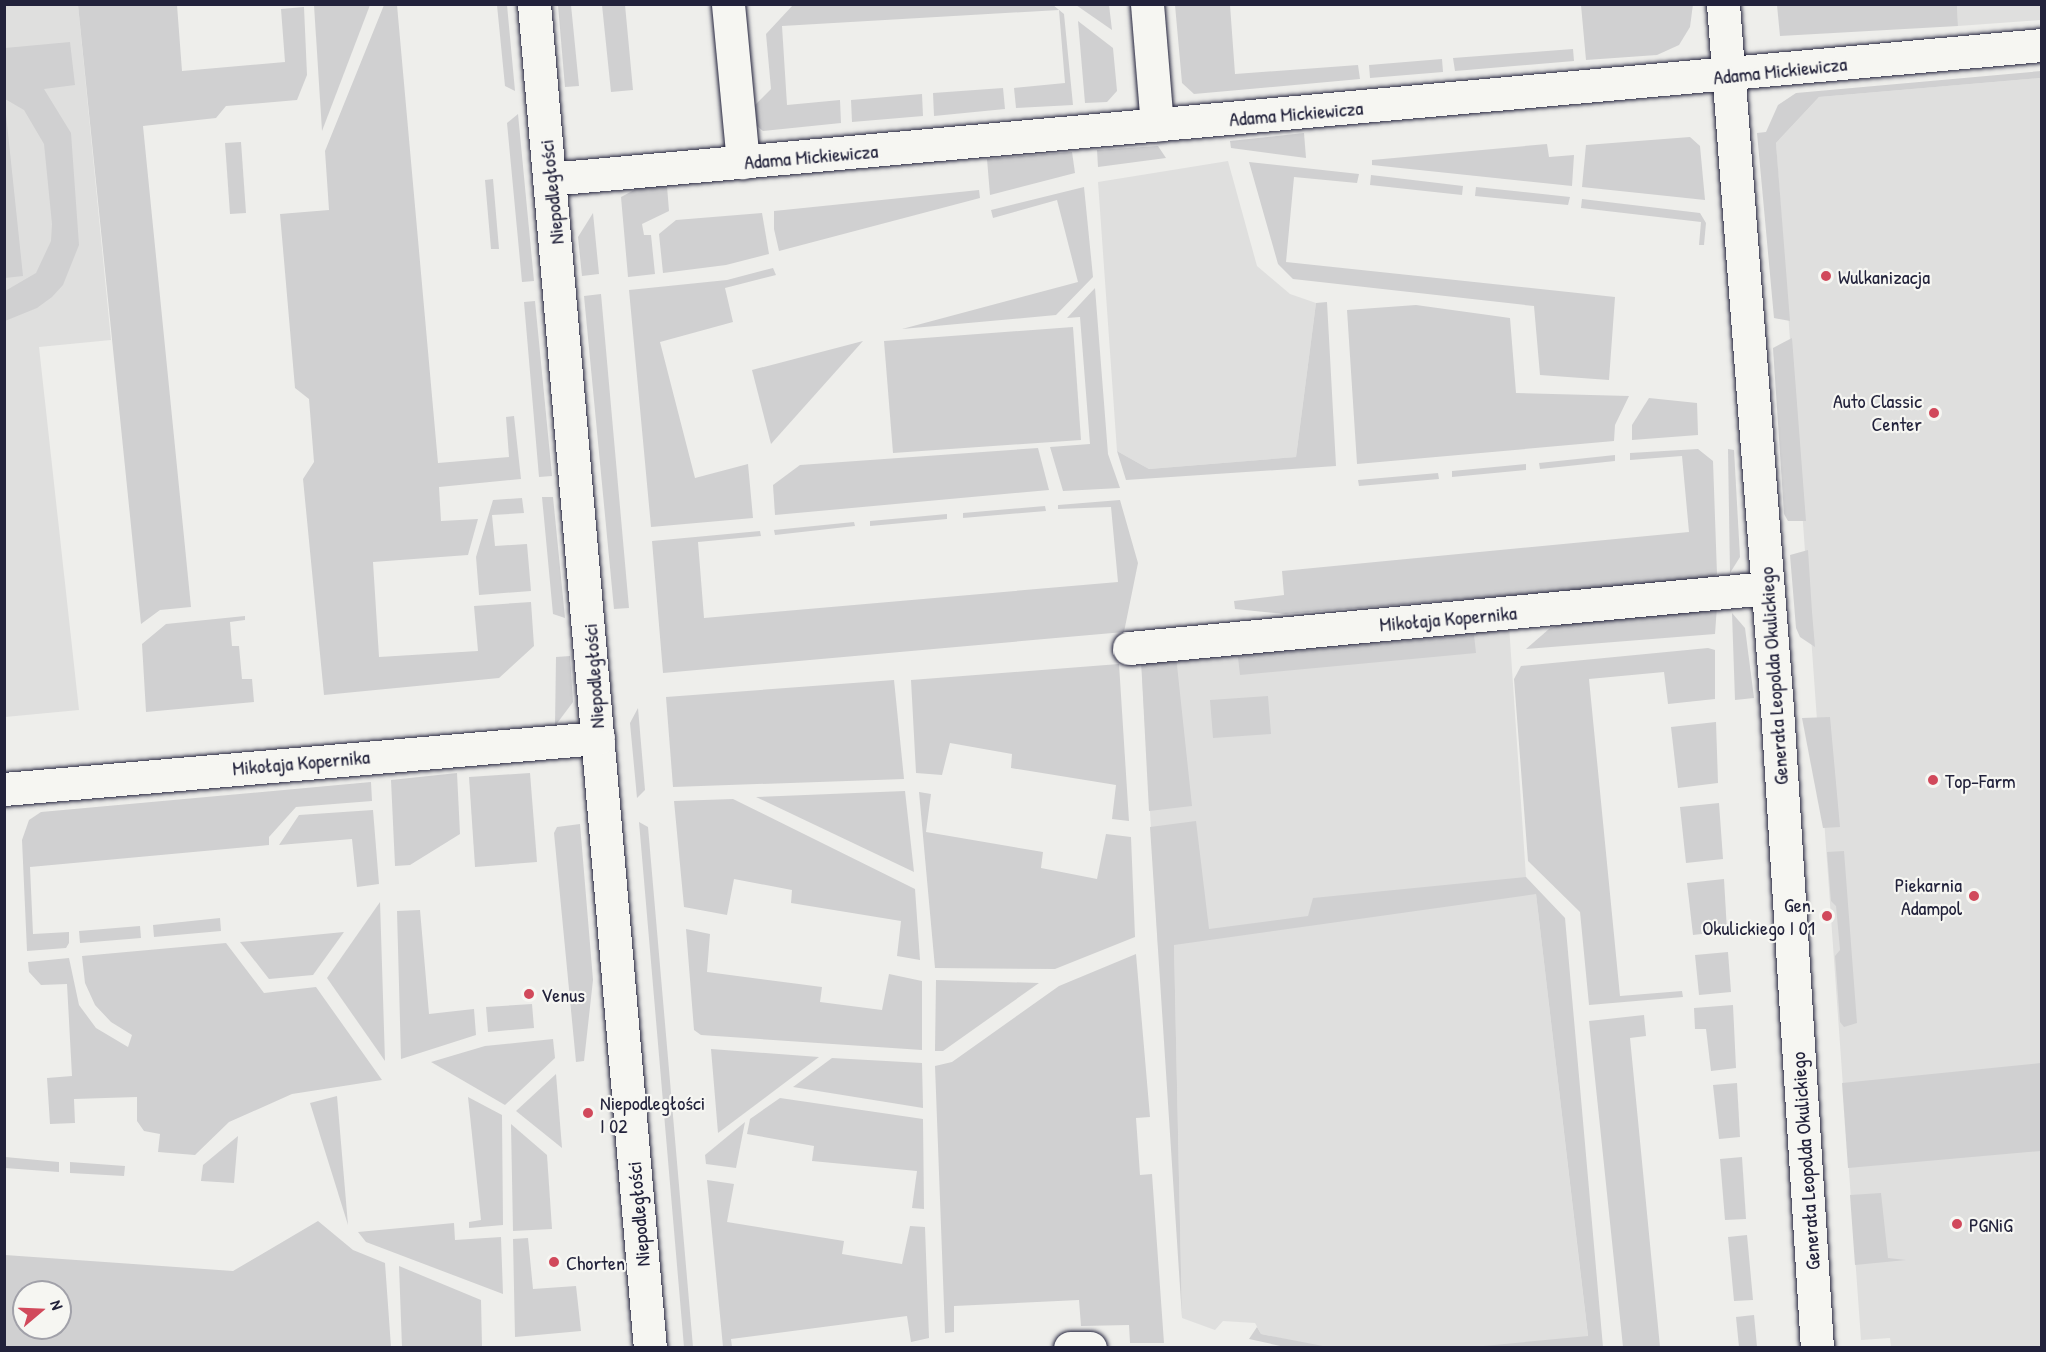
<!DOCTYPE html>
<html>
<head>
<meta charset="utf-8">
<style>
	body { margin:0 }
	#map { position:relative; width:2046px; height:1352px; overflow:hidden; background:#eeeeeb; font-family:"Patrick Hand",sans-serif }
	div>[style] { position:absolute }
	.built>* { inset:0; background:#dfdfde }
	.green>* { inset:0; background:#d0d0d1 }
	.roads { filter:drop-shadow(0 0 2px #22223b) drop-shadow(0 0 2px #22223b) }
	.minor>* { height:33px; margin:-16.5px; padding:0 16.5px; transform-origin:16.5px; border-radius:16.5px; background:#f6f6f2 }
	.dots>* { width:16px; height:16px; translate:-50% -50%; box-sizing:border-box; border:3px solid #f6f6f2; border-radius:50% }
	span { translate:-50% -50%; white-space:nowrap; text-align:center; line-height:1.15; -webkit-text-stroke:4.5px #f6f6f2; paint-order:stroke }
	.street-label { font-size:20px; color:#22223b }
	.poi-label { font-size:20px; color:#22223b }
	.left { translate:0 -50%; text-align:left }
	.right { translate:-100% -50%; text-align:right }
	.frame { position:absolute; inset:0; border:6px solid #22223b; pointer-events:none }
	.north { position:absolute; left:12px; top:1280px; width:60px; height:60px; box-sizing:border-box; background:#f6f6f2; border:2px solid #a1a1a9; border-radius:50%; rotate:71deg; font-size:16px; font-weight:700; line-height:24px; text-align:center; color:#22223b }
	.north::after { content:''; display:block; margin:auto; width:21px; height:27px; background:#d1495b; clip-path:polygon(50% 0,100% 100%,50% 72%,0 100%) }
</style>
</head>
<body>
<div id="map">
	<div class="built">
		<div style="clip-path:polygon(5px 5px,78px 5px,111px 340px,39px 347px,79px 710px,5px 717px)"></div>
		<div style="clip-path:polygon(1957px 5px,2041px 5px,2041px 20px,1958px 26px)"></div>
		<div style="clip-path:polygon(2041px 78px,2041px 1347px,1891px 1348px,1890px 1338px,1861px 1340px,1776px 143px,1819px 97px)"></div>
		<div style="clip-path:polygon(1228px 161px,1257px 266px,1290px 294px,1316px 303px,1296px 457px,1149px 469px,1117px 451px,1098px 182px)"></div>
		<div style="clip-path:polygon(1509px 625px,1526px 877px,1536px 894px,1588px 1337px,1473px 1348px,1328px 1348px,1261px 1334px,1255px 1323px,1223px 1321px,1215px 1330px,1182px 1318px,1174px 945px,1158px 947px,1141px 659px)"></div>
	</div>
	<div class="green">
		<div style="clip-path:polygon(1693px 4px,1690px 27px,1679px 45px,1657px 55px,1586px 60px,1581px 5px)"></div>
		<div style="clip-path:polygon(78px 5px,177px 5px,182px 71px,285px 62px,281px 9px,304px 7px,307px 75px,297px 100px,226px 106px,216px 118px,143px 126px,191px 607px,160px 610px,141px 624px)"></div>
		<div style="clip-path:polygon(314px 5px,370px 5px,322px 131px)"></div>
		<div style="clip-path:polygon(384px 5px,397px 5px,438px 463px,509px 457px,506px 417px,514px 416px,521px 479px,439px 487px,441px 521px,478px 519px,468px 555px,373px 562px,379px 657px,478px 651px,474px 606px,531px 602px,534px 646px,499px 678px,324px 695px,303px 479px,314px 462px,309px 399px,295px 388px,280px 214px,329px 210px,325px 151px)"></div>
		<div style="clip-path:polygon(497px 5px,507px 5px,515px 91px,505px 86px)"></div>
		<div style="clip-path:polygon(558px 5px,571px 5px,579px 86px,565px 87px)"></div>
		<div style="clip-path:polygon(602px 5px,625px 5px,633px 90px,611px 92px)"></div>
		<div style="clip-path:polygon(1053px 5px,1064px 14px,1073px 105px,1016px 108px,1014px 88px,1065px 83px,1059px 10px,782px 26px,787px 105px,840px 100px,841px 123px,763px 131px,757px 126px,755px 105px,771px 89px,766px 34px,793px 5px)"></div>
		<div style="clip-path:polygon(1076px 5px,1109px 5px,1112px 30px)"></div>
		<div style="clip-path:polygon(1175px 5px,1230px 5px,1235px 74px,1358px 65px,1360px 79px,1194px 94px,1182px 83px)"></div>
		<div style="clip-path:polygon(1777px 5px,1957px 5px,1958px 26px,1780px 36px)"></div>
		<div style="clip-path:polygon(1078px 21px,1113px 48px,1117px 91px,1107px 102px,1085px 103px)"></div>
		<div style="clip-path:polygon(70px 42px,75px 85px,44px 89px,71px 133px,79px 245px,63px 285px,52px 297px,37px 308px,5px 321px,5px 291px,36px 273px,51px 241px,52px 224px,44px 144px,24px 110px,5px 99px,5px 48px)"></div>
		<div style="clip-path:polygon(1573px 49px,1574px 61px,1455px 71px,1453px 58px)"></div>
		<div style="clip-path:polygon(1442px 59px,1443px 72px,1370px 78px,1369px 65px)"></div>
		<div style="clip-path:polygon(2041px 71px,2041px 78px,1819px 97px,1776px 143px,1790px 321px,1774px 318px,1757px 133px,1766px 132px,1778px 105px,1796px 93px)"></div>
		<div style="clip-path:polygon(1003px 88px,1005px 109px,934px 116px,933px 93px)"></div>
		<div style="clip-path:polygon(922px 94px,923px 116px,852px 122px,851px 100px)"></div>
		<div style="clip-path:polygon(5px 105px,23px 276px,5px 278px,4px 105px)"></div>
		<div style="clip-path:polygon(518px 114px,534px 281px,522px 282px,507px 123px)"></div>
		<div style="clip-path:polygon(1304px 133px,1306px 158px,1231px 148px,1230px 141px)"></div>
		<div style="clip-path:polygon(1690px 137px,1700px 146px,1705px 200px,1582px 187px,1586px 145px)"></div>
		<div style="clip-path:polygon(241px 142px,246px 213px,230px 214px,225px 143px)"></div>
		<div style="clip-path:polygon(1547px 144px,1549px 157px,1574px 155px,1572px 186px,1372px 165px,1372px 160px)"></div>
		<div style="clip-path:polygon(1158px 146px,1166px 158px,1098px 167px,1097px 150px)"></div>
		<div style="clip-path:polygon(1072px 152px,1075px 173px,990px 195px,987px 159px)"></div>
		<div style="clip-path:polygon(1249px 162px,1359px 174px,1357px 183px,1294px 177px,1286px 262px,1615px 297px,1609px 380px,1540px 375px,1534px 306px,1293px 279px,1278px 264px)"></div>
		<div style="clip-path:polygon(1371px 175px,1463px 186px,1462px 195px,1370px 185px)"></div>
		<div style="clip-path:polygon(493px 179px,499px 249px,491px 249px,485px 180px)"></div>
		<div style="clip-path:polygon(667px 186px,669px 211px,642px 224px,644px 235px,651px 235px,655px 274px,628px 277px,621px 197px,638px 188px)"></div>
		<div style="clip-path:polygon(1084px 187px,1093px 277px,1056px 315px,902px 329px,1078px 282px,1057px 200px,993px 218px,991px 210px)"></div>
		<div style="clip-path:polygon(1476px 187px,1570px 197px,1568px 205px,1475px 196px)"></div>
		<div style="clip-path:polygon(979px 190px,980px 198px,779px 251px,774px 229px,774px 211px)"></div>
		<div style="clip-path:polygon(1582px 199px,1700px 213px,1706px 223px,1704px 245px,1699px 245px,1701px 222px,1581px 208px)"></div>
		<div style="clip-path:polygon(593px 213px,599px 274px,582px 276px,578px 237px)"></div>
		<div style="clip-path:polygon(762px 213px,769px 254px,726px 265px,663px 273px,659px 234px,676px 220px)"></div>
		<div style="clip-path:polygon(773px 268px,776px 275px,725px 288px,733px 322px,660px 342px,695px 478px,748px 464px,753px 518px,651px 527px,629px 290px,727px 280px)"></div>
		<div style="clip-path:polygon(1095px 288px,1108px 454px,1120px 488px,1063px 491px,1050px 447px,1090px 444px,1080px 317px,1067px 318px)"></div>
		<div style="clip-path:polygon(601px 294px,629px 608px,614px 609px,584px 296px)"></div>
		<div style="clip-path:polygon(535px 301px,552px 476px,539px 477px,524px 302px)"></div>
		<div style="clip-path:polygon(1327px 302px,1336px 466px,1126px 480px,1117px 451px,1149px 469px,1296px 457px,1316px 303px)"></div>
		<div style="clip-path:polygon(1416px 305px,1510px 318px,1516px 393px,1629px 396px,1615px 425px,1614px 441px,1357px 464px,1347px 310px)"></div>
		<div style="clip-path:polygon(1073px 327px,1081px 440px,893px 453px,884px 341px)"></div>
		<div style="clip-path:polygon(1792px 338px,1806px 521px,1788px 521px,1784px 514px,1773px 348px)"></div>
		<div style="clip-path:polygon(863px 341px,771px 444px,752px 370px)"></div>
		<div style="clip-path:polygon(1649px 398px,1697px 403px,1698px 435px,1632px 440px,1632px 425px)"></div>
		<div style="clip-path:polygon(1038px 448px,1049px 490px,775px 515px,773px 485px,800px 465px)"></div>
		<div style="clip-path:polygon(1698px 449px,1713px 461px,1717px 574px,1712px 579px,1285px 614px,1235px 609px,1234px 601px,1284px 595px,1282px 571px,1689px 532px,1682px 456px,1630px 460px,1630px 453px)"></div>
		<div style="clip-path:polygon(1728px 449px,1734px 450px,1740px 557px,1730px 573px)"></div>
		<div style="clip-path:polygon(1615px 455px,1615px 461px,1540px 469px,1539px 463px)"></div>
		<div style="clip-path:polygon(1526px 464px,1526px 470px,1452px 477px,1452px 471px)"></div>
		<div style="clip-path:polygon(1438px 473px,1439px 479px,1359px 486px,1358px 480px)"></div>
		<div style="clip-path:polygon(542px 497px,553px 497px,565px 618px,553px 614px)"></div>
		<div style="clip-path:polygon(522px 498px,524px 513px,492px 515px,495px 546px,527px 544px,531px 591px,479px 595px,476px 557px,493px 500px)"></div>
		<div style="clip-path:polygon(1120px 500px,1138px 563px,1124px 632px,663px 673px,652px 541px,760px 531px,761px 536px,698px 542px,704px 618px,1118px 582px,1111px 507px,1058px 509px,1058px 505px)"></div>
		<div style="clip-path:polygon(1045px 506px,1046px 511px,963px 518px,963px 513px)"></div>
		<div style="clip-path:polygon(947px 514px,947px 519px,870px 526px,870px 521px)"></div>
		<div style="clip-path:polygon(854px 522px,855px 526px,775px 535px,774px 530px)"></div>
		<div style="clip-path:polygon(1808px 550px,1812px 612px,1815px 647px,1800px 637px,1796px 628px,1790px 555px)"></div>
		<div style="clip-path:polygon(1717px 606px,1715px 634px,1526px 649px,1549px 629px,1566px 622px)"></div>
		<div style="clip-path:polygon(1732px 613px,1745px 628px,1754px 698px,1735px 700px)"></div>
		<div style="clip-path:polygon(245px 616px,245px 620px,230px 622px,232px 646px,239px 646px,242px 679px,252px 679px,254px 702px,146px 712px,142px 644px,166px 624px)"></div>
		<div style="clip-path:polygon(1474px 635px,1476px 653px,1240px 675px,1238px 657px)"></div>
		<div style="clip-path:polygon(1708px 648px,1715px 650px,1715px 699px,1668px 704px,1664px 672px,1589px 679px,1620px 996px,1682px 991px,1683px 997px,1589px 1005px,1580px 912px,1528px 861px,1514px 679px,1521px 666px)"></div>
		<div style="clip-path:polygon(570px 656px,573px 702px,555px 726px,556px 657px)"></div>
		<div style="clip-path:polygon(1176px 656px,1192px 806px,1149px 811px,1141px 659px)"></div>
		<div style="clip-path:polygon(1119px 664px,1129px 821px,1112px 819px,1116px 785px,1011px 768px,1012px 754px,950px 743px,942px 775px,916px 773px,911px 680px)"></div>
		<div style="clip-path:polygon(894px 680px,904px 779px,673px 787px,666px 697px)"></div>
		<div style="clip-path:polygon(1268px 696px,1271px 734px,1213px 738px,1210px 700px)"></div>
		<div style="clip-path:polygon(638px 708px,645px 790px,637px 798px,630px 723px)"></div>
		<div style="clip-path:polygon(1830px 717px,1840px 827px,1823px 828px,1802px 718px)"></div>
		<div style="clip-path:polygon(1716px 722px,1718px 783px,1678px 788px,1671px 727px)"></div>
		<div style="clip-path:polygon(457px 773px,460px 834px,410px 865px,395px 866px,391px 780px)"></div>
		<div style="clip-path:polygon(530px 773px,537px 862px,475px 867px,469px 777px)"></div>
		<div style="clip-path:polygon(371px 782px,372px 801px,296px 807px,269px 837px,269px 845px,30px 867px,33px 934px,69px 932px,69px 943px,66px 948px,27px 951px,22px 840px,29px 820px,41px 812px)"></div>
		<div style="clip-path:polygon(905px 791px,914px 872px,756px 797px)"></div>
		<div style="clip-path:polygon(919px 792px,931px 794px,926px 832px,1043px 852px,1041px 868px,1097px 879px,1106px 834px,1131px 837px,1135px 937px,1055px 969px,935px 968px)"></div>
		<div style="clip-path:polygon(733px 799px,915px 889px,920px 960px,897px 956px,901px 921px,791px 903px,792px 890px,734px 879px,727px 915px,684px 907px,674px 801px)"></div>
		<div style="clip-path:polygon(1719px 803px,1723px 859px,1686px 863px,1680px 807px)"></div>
		<div style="clip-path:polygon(373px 810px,379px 884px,357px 887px,352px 839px,279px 845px,299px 815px)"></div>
		<div style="clip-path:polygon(1196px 821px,1209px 929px,1308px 916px,1313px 898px,1526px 877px,1565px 918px,1603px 1347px,1473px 1347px,1588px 1336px,1536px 894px,1174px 945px,1182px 1318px,1150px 827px)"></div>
		<div style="clip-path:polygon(639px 822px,648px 827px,693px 1347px,684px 1347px)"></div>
		<div style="clip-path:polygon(580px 824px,593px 980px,584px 1061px,576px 1062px,554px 833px,557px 827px)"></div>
		<div style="clip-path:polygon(1844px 851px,1857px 1023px,1844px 1027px,1840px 1022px,1835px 956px,1840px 950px,1836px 906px,1831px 901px,1827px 852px)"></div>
		<div style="clip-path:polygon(1724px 879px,1727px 931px,1693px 935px,1687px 883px)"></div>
		<div style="clip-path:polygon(380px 902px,385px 1061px,327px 978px)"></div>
		<div style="clip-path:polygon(420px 910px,429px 1014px,474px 1009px,476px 1035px,401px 1059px,397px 911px)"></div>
		<div style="clip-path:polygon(220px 918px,221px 931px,154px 937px,153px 925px)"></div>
		<div style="clip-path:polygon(140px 926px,141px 938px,80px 943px,79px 931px)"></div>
		<div style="clip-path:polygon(686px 929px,710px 934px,707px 972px,822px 987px,820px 1002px,882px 1010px,889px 974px,922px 981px,922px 1050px,701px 1035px,694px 1030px)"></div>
		<div style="clip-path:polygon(344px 932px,313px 975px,269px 979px,240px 942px)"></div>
		<div style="clip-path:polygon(226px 943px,264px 993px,316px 987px,382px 1080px,292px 1094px,229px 1122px,195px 1155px,158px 1152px,160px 1134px,144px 1131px,137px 1121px,137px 1097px,74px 1099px,75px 1123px,50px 1124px,47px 1078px,72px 1076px,67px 984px,41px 985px,29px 972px,28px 962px,69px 958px,79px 1005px,96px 1028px,128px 1047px,132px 1035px,111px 1022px,95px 1005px,85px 983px,82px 956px)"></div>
		<div style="clip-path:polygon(1728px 952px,1731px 992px,1699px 995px,1695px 955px)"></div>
		<div style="clip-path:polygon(1136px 954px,1150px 1117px,1136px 1118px,1140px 1175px,1152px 1174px,1164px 1343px,1130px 1343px,1129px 1325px,1081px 1326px,1079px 1300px,954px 1306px,954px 1332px,945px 1333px,935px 1066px,952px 1062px,1059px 986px)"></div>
		<div style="clip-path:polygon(936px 980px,1039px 983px,943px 1051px,935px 1051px)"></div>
		<div style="clip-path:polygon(532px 1004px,534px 1028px,488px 1032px,486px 1007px)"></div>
		<div style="clip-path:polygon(1733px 1005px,1736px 1068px,1711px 1071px,1706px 1029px,1695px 1029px,1694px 1008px)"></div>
		<div style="clip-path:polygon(1644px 1015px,1646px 1036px,1630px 1038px,1660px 1347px,1623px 1347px,1589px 1021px)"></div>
		<div style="clip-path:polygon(553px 1039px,555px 1058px,505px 1105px,431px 1062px,485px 1046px)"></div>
		<div style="clip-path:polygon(711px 1049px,819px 1057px,718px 1133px)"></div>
		<div style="clip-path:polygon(832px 1058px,922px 1063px,923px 1108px,793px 1087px)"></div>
		<div style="clip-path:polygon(2041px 1063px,2041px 1151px,1848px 1168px,1842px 1083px)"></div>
		<div style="clip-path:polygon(556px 1074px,562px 1148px,516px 1111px)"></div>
		<div style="clip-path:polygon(1737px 1083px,1740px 1137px,1719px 1139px,1713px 1085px)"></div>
		<div style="clip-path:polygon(337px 1096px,348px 1225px,310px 1103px)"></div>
		<div style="clip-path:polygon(468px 1097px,502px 1115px,503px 1225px,469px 1228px,469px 1222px,481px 1220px)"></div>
		<div style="clip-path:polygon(780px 1098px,923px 1119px,924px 1209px,912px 1208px,917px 1171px,812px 1161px,814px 1146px,747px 1134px,750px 1119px)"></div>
		<div style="clip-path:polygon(745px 1122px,736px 1168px,706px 1164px,705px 1155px)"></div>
		<div style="clip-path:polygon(511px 1124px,547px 1155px,552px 1229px,513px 1231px)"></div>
		<div style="clip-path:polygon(238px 1136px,234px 1183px,201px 1181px,203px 1165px)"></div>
		<div style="clip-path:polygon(5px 1157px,59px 1162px,59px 1172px,5px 1168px)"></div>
		<div style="clip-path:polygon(1742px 1157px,1746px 1219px,1725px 1220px,1720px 1159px)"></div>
		<div style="clip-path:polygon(70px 1162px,125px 1166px,124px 1176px,70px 1173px)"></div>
		<div style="clip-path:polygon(707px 1180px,734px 1184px,727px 1222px,844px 1241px,842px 1254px,902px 1264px,910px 1226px,925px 1227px,929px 1338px,911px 1342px,907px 1316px,731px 1339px,732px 1347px,723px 1347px)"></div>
		<div style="clip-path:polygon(1881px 1193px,1888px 1258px,1906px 1260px,1855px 1265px,1850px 1195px)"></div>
		<div style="clip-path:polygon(evenodd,318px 1221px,353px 1250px,385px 1263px,391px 1347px,5px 1347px,5px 1255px,233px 1271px,318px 1221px,24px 1292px,60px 1292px,60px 1328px,24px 1328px,24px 1292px)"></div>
		<div style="clip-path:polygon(454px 1223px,455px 1240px,501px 1237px,503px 1294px,366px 1242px,358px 1232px)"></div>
		<div style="clip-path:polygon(1747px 1235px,1753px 1300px,1734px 1301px,1728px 1237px)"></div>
		<div style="clip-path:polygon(528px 1238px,533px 1289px,576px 1286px,581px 1331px,515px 1337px,513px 1239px)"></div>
		<div style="clip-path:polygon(399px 1266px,481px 1300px,482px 1347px,402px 1347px)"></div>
		<div style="clip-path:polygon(1754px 1315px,1757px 1347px,1739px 1347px,1736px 1317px)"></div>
		<div style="clip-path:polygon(1257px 1327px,1261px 1334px,1328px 1347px,1285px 1347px,1249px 1339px)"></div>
	</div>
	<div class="roads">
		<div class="minor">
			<div style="left:534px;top:4px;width:1349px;rotate:85.07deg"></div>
			<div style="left:728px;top:4px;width:159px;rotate:84.6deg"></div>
			<div style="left:1147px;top:4px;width:121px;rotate:85.3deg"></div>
			<div style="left:1723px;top:4px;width:707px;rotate:85.62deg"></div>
			<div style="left:1777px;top:709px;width:640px;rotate:86.42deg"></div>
			<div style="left:549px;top:179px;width:1499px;rotate:-5.13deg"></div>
			<div style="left:1129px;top:648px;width:641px;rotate:-5.37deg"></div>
			<div style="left:4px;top:789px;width:596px;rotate:-4.91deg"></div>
			<div style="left:1070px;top:1348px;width:20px"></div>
		</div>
	</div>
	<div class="dots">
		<div style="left:1826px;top:276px;background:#d1495b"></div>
		<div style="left:1934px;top:413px;background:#d1495b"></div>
		<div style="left:1933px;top:780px;background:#d1495b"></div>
		<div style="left:1974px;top:896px;background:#d1495b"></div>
		<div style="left:1827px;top:916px;background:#d1495b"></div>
		<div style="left:529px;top:994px;background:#d1495b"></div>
		<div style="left:588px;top:1113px;background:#d1495b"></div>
		<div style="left:1957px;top:1224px;background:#d1495b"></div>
		<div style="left:554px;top:1262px;background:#d1495b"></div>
	</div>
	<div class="street-label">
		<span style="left:1780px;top:70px;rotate:-6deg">Adama Mickiewicza</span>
		<span style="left:1296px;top:113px;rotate:-5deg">Adama Mickiewicza</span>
		<span style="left:811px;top:156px;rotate:-5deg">Adama Mickiewicza</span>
		<span style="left:551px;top:192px;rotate:-96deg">Niepodległości</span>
		<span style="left:1448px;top:618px;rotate:-5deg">Mikołaja Kopernika</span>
		<span style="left:593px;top:676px;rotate:-94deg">Niepodległości</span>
		<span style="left:1773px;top:676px;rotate:-94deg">Generała Leopolda Okulickiego</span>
		<span style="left:301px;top:762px;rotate:-5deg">Mikołaja Kopernika</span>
		<span style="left:1805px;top:1161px;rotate:-94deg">Generała Leopolda Okulickiego</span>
		<span style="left:638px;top:1214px;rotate:-95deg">Niepodległości</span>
	</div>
	<div class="poi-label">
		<span class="left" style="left:1838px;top:276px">Wulkanizacja</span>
		<span class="right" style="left:1922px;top:412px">Auto Classic<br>Center</span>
		<span class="left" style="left:1945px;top:780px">Top-Farm</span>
		<span class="right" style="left:1962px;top:896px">Piekarnia<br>Adampol</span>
		<span class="right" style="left:1815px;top:916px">Gen.<br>Okulickiego I 01</span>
		<span class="left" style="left:541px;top:994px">Venus</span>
		<span class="left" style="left:600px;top:1114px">Niepodległości<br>I 02</span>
		<span class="left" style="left:1969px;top:1224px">PGNiG</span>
		<span class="left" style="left:566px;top:1262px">Chorten</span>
	</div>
	<div class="frame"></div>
	<div class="north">N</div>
</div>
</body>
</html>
